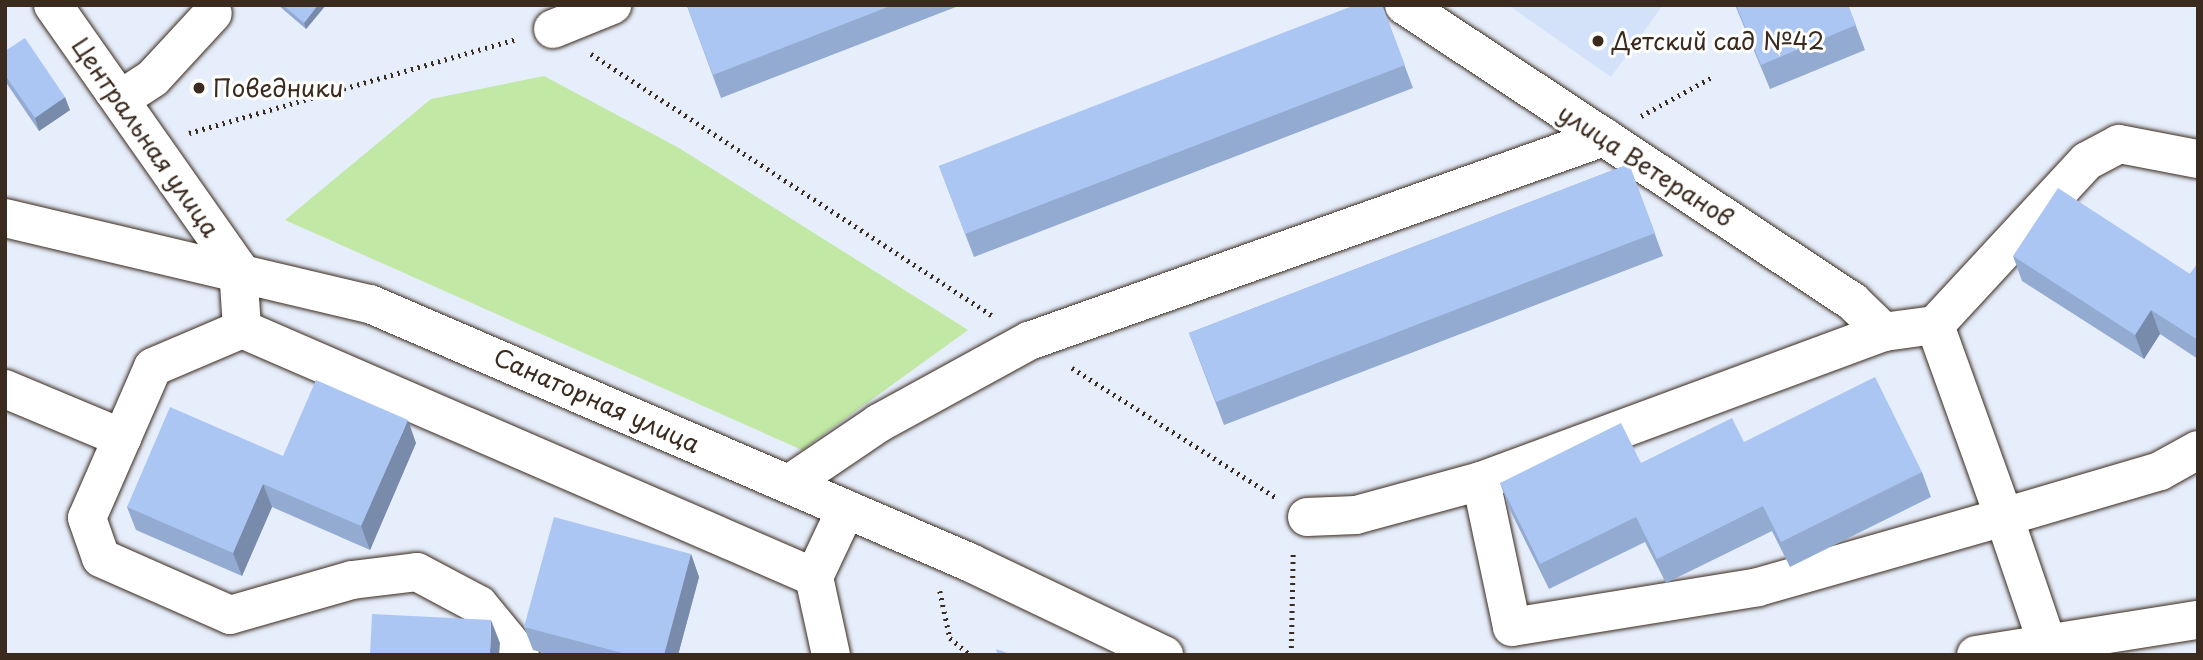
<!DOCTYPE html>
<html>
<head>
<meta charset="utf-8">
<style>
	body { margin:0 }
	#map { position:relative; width:2203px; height:660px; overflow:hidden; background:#e6eefb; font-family:"Playpen Sans",sans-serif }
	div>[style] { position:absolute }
	.built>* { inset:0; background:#d4e2f9 }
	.green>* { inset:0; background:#c1e8a4 }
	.path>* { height:4.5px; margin-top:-2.25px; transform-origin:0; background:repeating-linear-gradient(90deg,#3b2a1e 0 2px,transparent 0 7px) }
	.roads { filter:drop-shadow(0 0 2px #3b2a1e) drop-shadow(0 0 2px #3b2a1e) }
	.minor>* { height:38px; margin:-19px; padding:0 19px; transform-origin:19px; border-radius:19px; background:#fff }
	.wall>* { inset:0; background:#93aad1 }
	.shaded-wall>* { inset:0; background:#788baa }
	.building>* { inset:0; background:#abc6f3 }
	.dots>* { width:19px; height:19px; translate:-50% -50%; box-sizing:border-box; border:4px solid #fff; border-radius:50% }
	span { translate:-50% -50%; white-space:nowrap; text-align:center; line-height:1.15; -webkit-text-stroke:6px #fff; paint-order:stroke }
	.poi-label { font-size:24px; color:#3b2a1e }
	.left { translate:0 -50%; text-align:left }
	.street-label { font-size:24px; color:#3b2a1e }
	.frame { position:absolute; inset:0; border:7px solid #3b2a1e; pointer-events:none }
</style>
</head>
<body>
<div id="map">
	<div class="built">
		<div style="clip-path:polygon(1508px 5px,1663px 5px,1611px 77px)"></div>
	</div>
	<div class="green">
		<div style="clip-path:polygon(544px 76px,679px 148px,968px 330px,802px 450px,285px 220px,431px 99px)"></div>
	</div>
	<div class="path">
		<div style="left:591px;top:54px;width:481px;rotate:33.1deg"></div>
		<div style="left:1641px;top:116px;width:83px;rotate:-28.7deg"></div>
		<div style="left:189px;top:133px;width:341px;rotate:-16deg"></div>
		<div style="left:1072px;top:368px;width:243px;rotate:32.4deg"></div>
		<div style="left:940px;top:591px;width:48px;rotate:78deg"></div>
		<div style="left:950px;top:638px;width:26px;rotate:40deg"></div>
		<div style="left:1291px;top:655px;width:102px;rotate:-88.9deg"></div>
	</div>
	<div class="roads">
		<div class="minor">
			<div style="left:53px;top:5px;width:322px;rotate:54.9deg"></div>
			<div style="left:238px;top:268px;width:61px;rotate:86.2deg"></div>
			<div style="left:1404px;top:5px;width:538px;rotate:33.48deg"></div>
			<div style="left:1853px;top:302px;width:43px;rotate:44.1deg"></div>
			<div style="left:553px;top:29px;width:64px;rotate:-22.1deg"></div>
			<div style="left:121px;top:99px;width:38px;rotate:-33deg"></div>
			<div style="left:153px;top:78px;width:88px;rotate:-47.3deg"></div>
			<div style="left:5px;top:218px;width:375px;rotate:13.3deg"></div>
			<div style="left:370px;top:304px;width:654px;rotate:23.31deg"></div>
			<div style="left:971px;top:563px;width:214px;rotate:25.5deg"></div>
			<div style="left:1935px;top:325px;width:224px;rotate:-47.2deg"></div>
			<div style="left:2087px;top:161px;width:36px;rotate:-28deg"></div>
			<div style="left:2119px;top:144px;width:80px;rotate:10.8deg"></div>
			<div style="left:5px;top:389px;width:127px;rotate:22.7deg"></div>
			<div style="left:122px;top:438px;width:77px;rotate:-66.4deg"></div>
			<div style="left:153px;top:367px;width:97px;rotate:-23.1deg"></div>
			<div style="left:242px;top:329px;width:623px;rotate:23.44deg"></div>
			<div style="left:814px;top:577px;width:75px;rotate:-64.8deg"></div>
			<div style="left:122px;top:438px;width:87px;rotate:113.6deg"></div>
			<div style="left:87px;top:518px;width:42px;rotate:70.7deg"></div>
			<div style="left:101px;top:558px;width:141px;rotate:23.8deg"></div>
			<div style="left:230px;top:615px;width:127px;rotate:-16deg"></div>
			<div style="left:352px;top:580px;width:65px;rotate:-7deg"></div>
			<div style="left:417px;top:572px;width:70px;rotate:28deg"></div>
			<div style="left:479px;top:605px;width:65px;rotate:50.6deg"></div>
			<div style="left:789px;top:484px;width:109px;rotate:-34.1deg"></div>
			<div style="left:879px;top:423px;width:171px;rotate:-28.7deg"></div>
			<div style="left:1029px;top:341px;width:610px;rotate:-19.53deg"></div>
			<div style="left:1307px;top:517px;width:49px;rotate:-2.3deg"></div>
			<div style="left:1356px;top:515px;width:130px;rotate:-15.2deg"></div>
			<div style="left:814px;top:577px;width:80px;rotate:77.7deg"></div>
			<div style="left:2047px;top:643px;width:133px;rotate:-108.8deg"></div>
			<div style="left:2004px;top:517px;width:204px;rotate:-109.8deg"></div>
			<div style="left:1935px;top:325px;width:51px;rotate:172.2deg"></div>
			<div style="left:1884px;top:332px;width:430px;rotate:159.7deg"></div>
			<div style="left:1481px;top:481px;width:149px;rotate:78deg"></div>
			<div style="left:1512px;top:627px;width:249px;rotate:-9.2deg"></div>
			<div style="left:1758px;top:587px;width:256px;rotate:-15.9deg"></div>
			<div style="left:2004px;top:517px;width:163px;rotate:-16.4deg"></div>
			<div style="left:2160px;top:471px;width:43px;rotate:-28.9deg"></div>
			<div style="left:1976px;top:655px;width:225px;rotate:-9deg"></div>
		</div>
	</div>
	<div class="wall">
		<div style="clip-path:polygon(278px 5px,326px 5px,306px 29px)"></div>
		<div style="clip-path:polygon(688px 5px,961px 5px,721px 98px,687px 6px)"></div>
		<div style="clip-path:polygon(1382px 5px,1413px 88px,974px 257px,939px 166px)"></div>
		<div style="clip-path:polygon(1735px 5px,1848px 5px,1865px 50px,1770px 89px)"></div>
		<div style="clip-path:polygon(5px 51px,70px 110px,39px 131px,5px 81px)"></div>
		<div style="clip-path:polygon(1629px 164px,1663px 256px,1224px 425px,1189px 333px)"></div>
		<div style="clip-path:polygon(2013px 256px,2190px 274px,2198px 263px,2198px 359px,2160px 334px,2144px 359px,2022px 281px)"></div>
		<div style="clip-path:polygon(1744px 442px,1922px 472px,1931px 497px,1790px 567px,1772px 531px,1666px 583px,1645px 542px,1549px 589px,1509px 508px,1500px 483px,1641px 463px)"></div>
		<div style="clip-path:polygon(416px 443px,370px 550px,272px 507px,242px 576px,136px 530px,127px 507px,283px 456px)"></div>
		<div style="clip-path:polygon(691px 554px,699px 577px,678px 655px,551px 655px,533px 650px,524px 627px)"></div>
	</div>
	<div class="shaded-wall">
		<div style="clip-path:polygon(318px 5px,326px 5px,306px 29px,304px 23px)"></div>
		<div style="clip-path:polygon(65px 97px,70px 110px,39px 131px,35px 118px)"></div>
		<div style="clip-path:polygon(2151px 310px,2160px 334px,2144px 359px,2135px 335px)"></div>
		<div style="clip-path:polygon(408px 420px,416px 443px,370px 550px,361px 526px)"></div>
		<div style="clip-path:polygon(263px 484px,272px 507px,242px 576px,233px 553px)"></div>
		<div style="clip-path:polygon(691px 554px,699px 577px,678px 655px,664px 655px)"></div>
		<div style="clip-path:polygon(491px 620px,500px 643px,499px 655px,490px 655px)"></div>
	</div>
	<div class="building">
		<div style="clip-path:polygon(283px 5px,318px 5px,304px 23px)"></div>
		<div style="clip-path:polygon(688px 5px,893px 5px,713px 75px,687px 6px)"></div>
		<div style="clip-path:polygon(1355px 5px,1382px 5px,1405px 65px,965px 234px,939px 166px)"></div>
		<div style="clip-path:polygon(1736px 5px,1848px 5px,1856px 25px,1761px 65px)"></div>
		<div style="clip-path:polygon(25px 38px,65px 97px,35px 118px,5px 75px,5px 51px)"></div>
		<div style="clip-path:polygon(1629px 164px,1655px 233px,1216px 402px,1189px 333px)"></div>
		<div style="clip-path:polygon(2058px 188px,2190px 274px,2198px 263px,2198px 340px,2151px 310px,2135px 335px,2013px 256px)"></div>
		<div style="clip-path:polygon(1875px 377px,1922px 472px,1781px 542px,1763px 506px,1657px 559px,1636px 517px,1540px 564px,1500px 483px,1621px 423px,1641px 463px,1732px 418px,1744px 442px)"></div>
		<div style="clip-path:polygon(316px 380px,408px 420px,361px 526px,263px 484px,233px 553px,127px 507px,170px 407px,283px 456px)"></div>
		<div style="clip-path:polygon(554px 517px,691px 554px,664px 655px,630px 655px,524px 627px)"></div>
		<div style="clip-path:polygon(372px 614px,491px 620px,490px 655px,370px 655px)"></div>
		<div style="clip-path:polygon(996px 649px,1013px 655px,998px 655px)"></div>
	</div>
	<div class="dots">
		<div style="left:1598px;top:41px;background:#3b2a1e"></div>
		<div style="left:199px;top:88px;background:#3b2a1e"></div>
	</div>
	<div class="poi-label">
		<span class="left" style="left:1612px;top:41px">Детский сад №42</span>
		<span class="left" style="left:213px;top:88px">Поведники</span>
	</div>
	<div class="street-label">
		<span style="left:146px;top:137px;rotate:55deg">Центральная улица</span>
		<span style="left:1646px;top:165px;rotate:33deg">улица Ветеранов</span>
		<span style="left:597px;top:400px;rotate:24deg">Санаторная улица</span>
	</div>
	<div class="frame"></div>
</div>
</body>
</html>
